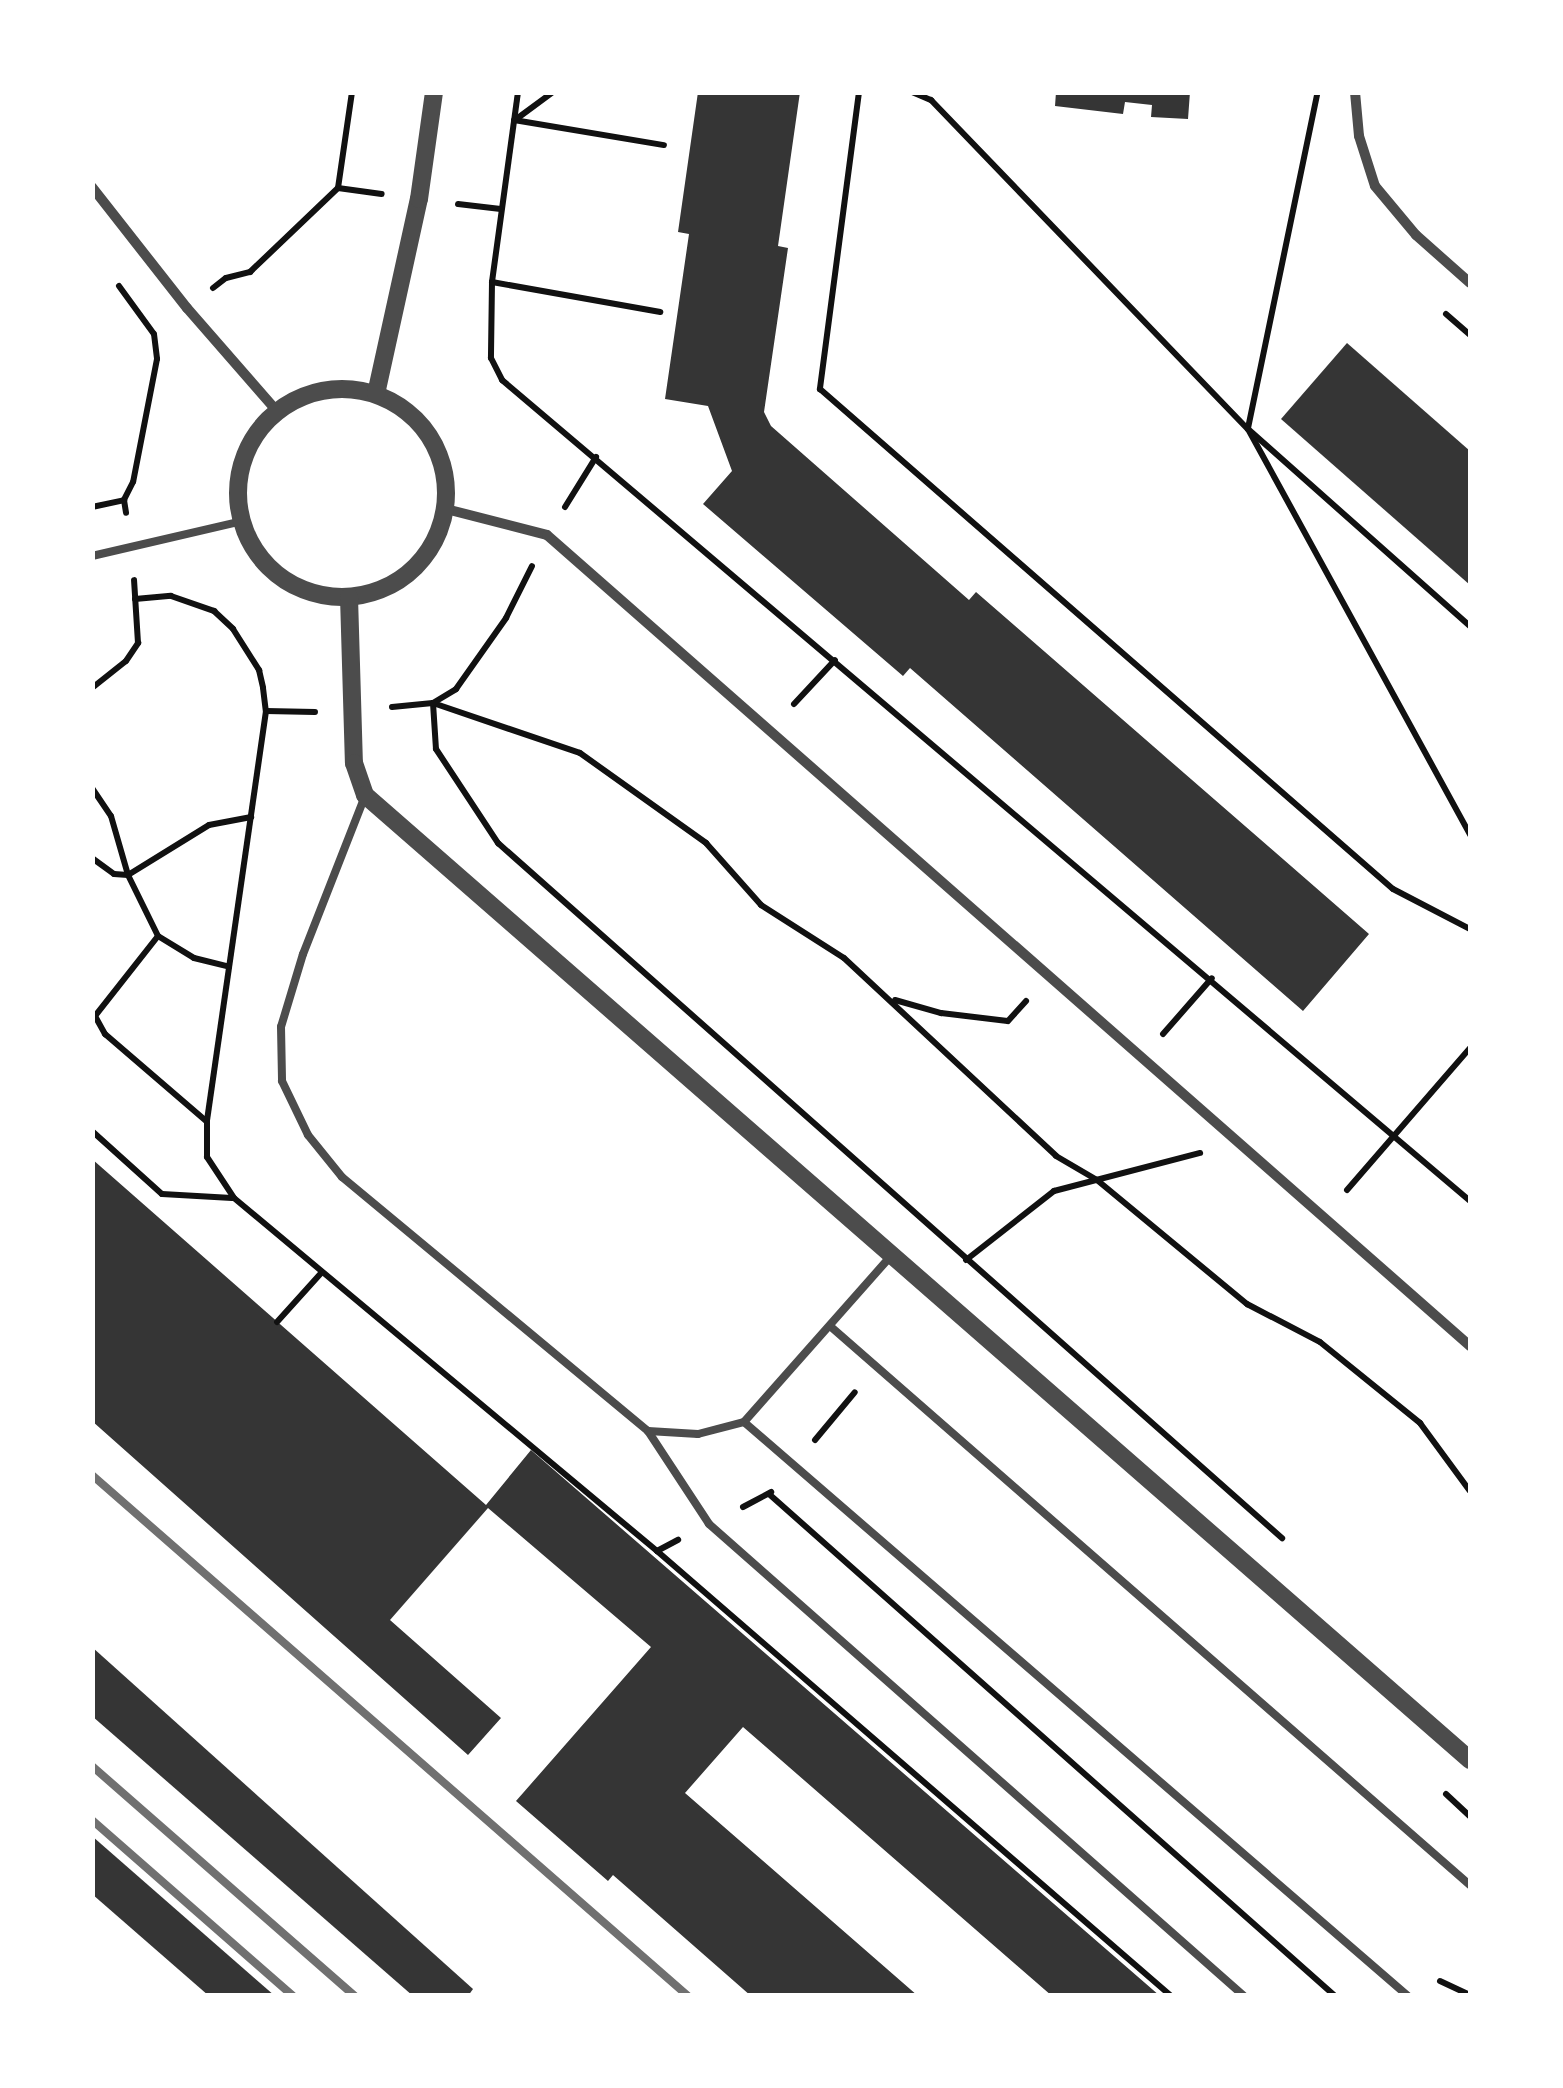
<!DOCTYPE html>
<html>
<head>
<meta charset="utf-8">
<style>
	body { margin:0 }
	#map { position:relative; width:1563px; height:2088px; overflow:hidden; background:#fff; font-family:Poppins,sans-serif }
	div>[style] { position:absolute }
	.building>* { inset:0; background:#353535 }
	.path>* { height:6px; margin:-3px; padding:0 3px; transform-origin:3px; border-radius:3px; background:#111 }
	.service>* { height:8px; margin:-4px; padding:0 4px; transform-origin:4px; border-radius:4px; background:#4c4c4c }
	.minor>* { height:10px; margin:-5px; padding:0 5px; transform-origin:5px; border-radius:5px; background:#4c4c4c }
	.tertiary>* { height:18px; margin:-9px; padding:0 9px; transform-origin:9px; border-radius:9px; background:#4c4c4c }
	.tertiary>.ring { margin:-9px; padding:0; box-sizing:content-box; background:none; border:18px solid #4c4c4c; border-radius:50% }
	.rail>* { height:8px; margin:-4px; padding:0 4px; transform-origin:4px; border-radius:4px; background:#707070 }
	span { translate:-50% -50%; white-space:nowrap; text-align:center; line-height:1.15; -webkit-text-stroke:8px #fff; paint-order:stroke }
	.frame { position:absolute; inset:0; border:95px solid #fff; pointer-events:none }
</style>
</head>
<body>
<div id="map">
	<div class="building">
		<div style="clip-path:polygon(698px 92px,800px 92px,778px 246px,788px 248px,764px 412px,771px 426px,969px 600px,976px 592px,1369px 934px,1303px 1011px,910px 668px,903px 676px,703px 504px,732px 471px,708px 406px,665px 399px,689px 234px,678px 232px)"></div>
		<div style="clip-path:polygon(1056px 92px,1190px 92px,1188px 119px,1151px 117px,1152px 105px,1125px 102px,1123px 114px,1055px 106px)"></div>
		<div style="clip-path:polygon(1347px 343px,1470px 451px,1470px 585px,1281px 419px)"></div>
		<div style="clip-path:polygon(92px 1159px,486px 1505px,531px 1450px,1160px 1996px,1052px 1996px,743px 1727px,685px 1793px,918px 1996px,751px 1996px,613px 1875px,608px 1881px,516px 1801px,651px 1647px,488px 1508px,390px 1620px,501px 1718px,468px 1755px,92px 1421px)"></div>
		<div style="clip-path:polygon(92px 1647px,473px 1989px,468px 1996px,413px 1996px,92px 1716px)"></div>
		<div style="clip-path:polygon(92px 1836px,275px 1996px,209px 1996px,92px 1894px)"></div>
	</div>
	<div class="path">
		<div style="left:518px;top:92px;width:192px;rotate:97.8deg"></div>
		<div style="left:492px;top:282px;width:76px;rotate:90.8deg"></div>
		<div style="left:491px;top:358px;width:25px;rotate:63deg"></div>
		<div style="left:502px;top:380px;width:1269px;rotate:40.3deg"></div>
		<div style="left:859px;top:92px;width:300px;rotate:97.5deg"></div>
		<div style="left:820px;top:389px;width:760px;rotate:41.11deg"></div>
		<div style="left:1393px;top:889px;width:87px;rotate:27.5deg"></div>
		<div style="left:912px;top:92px;width:21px;rotate:23deg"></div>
		<div style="left:931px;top:100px;width:457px;rotate:46.1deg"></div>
		<div style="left:1248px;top:429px;width:297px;rotate:41.6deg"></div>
		<div style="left:1317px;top:95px;width:341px;rotate:101.7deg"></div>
		<div style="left:1248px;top:429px;width:463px;rotate:61.3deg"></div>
		<div style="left:514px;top:120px;width:152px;rotate:9.5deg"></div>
		<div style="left:515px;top:120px;width:47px;rotate:-36.4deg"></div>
		<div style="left:338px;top:188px;width:44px;rotate:7.8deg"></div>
		<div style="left:458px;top:204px;width:43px;rotate:6.6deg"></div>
		<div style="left:492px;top:282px;width:171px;rotate:10.1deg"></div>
		<div style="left:119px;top:286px;width:59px;rotate:53.9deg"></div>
		<div style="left:154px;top:334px;width:25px;rotate:83deg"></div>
		<div style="left:157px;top:359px;width:125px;rotate:101deg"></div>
		<div style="left:133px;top:482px;width:20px;rotate:117deg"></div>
		<div style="left:124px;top:500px;width:13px;rotate:81deg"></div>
		<div style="left:213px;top:288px;width:16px;rotate:-38deg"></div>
		<div style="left:226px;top:278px;width:25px;rotate:-14deg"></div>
		<div style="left:250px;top:272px;width:122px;rotate:-43.7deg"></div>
		<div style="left:338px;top:188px;width:97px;rotate:-81.7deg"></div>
		<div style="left:1446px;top:314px;width:32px;rotate:41deg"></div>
		<div style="left:92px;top:507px;width:33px;rotate:-12deg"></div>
		<div style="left:565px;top:507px;width:59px;rotate:-58.2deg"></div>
		<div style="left:135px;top:599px;width:36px;rotate:-5deg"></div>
		<div style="left:171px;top:596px;width:46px;rotate:19.2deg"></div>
		<div style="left:214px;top:611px;width:26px;rotate:43deg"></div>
		<div style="left:233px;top:629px;width:49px;rotate:57.6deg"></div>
		<div style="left:259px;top:670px;width:18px;rotate:77deg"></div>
		<div style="left:263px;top:688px;width:23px;rotate:83deg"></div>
		<div style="left:266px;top:711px;width:415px;rotate:98.2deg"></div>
		<div style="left:207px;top:1122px;width:35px;rotate:90deg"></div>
		<div style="left:207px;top:1157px;width:49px;rotate:56.6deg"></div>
		<div style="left:234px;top:1198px;width:551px;rotate:39.85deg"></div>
		<div style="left:657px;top:1551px;width:680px;rotate:40.88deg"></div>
		<div style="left:92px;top:688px;width:43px;rotate:-38.5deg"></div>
		<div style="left:126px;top:661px;width:22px;rotate:-56deg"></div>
		<div style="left:138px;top:643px;width:63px;rotate:-93.6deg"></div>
		<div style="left:433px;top:703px;width:46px;rotate:86.3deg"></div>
		<div style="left:436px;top:749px;width:113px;rotate:56.6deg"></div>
		<div style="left:498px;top:843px;width:1048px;rotate:41.56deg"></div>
		<div style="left:433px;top:703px;width:155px;rotate:18.8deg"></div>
		<div style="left:580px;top:753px;width:155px;rotate:35.5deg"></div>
		<div style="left:706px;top:843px;width:83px;rotate:48.4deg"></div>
		<div style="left:761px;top:905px;width:98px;rotate:32.6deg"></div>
		<div style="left:844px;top:958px;width:290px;rotate:43deg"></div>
		<div style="left:1056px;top:1156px;width:48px;rotate:30.3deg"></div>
		<div style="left:1097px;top:1180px;width:195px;rotate:39.6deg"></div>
		<div style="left:1247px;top:1304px;width:82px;rotate:27.5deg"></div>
		<div style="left:1320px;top:1342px;width:129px;rotate:39deg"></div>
		<div style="left:1420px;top:1423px;width:84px;rotate:53.7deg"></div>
		<div style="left:794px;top:704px;width:60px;rotate:-47deg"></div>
		<div style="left:392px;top:707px;width:41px;rotate:-5.6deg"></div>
		<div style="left:433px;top:703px;width:27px;rotate:-31deg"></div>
		<div style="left:456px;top:689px;width:87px;rotate:-54.8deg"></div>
		<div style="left:506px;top:618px;width:58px;rotate:-63.4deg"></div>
		<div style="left:266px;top:711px;width:49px;rotate:1.2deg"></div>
		<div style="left:92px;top:788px;width:34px;rotate:56deg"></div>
		<div style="left:111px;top:816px;width:61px;rotate:73.9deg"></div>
		<div style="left:128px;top:875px;width:68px;rotate:63.8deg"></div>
		<div style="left:158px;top:936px;width:42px;rotate:31.4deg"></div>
		<div style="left:194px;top:958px;width:36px;rotate:14deg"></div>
		<div style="left:92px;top:858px;width:27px;rotate:36deg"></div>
		<div style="left:114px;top:874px;width:14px;rotate:4deg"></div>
		<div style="left:128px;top:875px;width:95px;rotate:-31.7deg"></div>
		<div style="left:209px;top:825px;width:43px;rotate:-10.8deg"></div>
		<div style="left:158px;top:936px;width:102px;rotate:128.2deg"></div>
		<div style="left:95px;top:1016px;width:21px;rotate:61deg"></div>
		<div style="left:105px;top:1034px;width:133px;rotate:40.7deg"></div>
		<div style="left:895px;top:1000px;width:48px;rotate:15.8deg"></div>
		<div style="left:941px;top:1013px;width:67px;rotate:6.8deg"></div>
		<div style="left:1008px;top:1021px;width:27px;rotate:-48deg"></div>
		<div style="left:1163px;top:1034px;width:74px;rotate:-48.8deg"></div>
		<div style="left:92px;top:1131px;width:94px;rotate:42deg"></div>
		<div style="left:162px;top:1194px;width:70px;rotate:3.3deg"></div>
		<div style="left:1347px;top:1190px;width:188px;rotate:-49.1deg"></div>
		<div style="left:966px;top:1260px;width:112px;rotate:-38.1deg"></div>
		<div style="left:1054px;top:1191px;width:151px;rotate:-14.6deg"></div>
		<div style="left:277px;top:1322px;width:67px;rotate:-48deg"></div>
		<div style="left:815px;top:1440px;width:62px;rotate:-50.2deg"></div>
		<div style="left:769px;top:1494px;width:757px;rotate:41.57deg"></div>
		<div style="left:743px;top:1507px;width:32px;rotate:-28deg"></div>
		<div style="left:657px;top:1551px;width:24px;rotate:-28deg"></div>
		<div style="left:1446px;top:1794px;width:33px;rotate:43deg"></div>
		<div style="left:1440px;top:1981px;width:33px;rotate:25deg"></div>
	</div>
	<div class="service">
		<div style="left:92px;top:556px;width:154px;rotate:-13.1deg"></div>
		<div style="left:365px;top:796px;width:170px;rotate:111.4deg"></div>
		<div style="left:303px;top:954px;width:76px;rotate:106.8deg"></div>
		<div style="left:281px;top:1027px;width:54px;rotate:88.9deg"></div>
		<div style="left:282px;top:1081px;width:60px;rotate:64.3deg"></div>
		<div style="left:308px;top:1135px;width:54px;rotate:51deg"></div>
		<div style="left:342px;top:1177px;width:398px;rotate:39.7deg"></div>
		<div style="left:648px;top:1431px;width:111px;rotate:56.7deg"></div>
		<div style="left:709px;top:1524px;width:713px;rotate:41.42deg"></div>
		<div style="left:830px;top:1326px;width:850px;rotate:41.14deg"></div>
		<div style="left:744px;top:1422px;width:878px;rotate:40.84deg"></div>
		<div style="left:648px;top:1431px;width:50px;rotate:3.4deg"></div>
		<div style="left:698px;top:1434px;width:48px;rotate:-14.6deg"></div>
		<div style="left:744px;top:1422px;width:222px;rotate:-48.5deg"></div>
	</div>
	<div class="minor">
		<div style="left:1355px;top:92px;width:44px;rotate:84.8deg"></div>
		<div style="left:1359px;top:136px;width:52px;rotate:72.3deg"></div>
		<div style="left:1375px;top:186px;width:64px;rotate:50.1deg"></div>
		<div style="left:1416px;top:235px;width:72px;rotate:41.6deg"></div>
		<div style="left:92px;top:187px;width:154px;rotate:51.9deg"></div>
		<div style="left:187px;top:308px;width:137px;rotate:48.9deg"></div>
		<div style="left:446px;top:509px;width:104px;rotate:14.4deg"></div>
		<div style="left:547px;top:535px;width:1229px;rotate:41.3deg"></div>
	</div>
	<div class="tertiary">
		<div class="ring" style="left:238px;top:389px;width:190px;height:190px"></div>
		<div style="left:376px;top:394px;width:200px;rotate:-77.6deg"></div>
		<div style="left:419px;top:199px;width:108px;rotate:-82deg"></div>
		<div style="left:349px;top:597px;width:166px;rotate:88.3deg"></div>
		<div style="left:354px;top:763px;width:34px;rotate:71deg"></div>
		<div style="left:365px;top:795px;width:1467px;rotate:41.13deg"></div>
	</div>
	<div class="rail">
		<div style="left:92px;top:1475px;width:792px;rotate:41.16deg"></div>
		<div style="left:92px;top:1766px;width:349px;rotate:41.2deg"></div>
		<div style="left:92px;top:1820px;width:267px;rotate:41.2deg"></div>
	</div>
	<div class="frame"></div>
</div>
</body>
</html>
